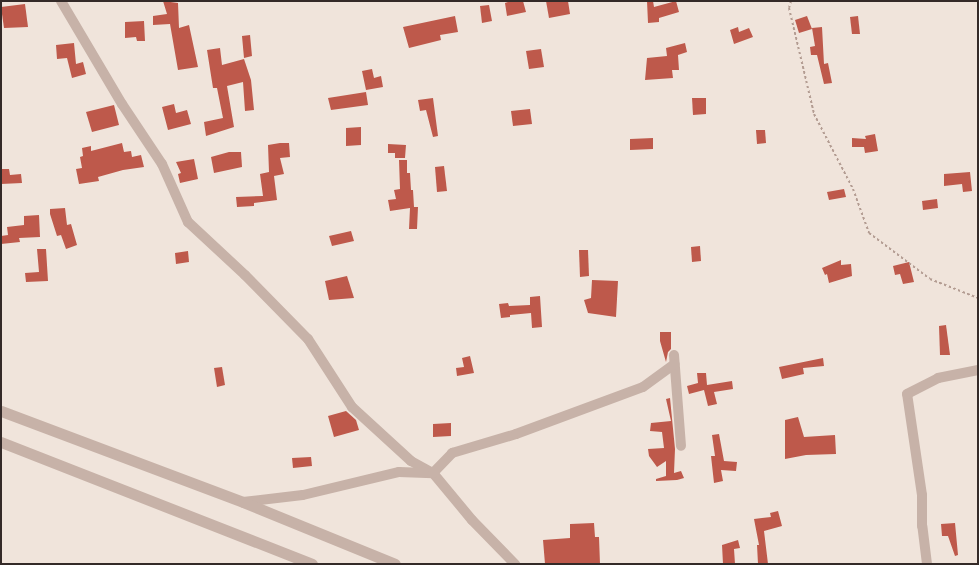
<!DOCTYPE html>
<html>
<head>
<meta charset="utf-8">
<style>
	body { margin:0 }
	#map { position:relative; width:979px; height:565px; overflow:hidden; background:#f0e4db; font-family:Montserrat,sans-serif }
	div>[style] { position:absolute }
	.building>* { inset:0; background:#be594b }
	.path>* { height:2px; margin-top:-1px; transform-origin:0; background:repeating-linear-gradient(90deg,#b39c92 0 2.5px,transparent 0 5px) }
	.minor>* { height:10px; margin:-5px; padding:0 5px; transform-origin:5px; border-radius:5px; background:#c7b2a8 }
	.tertiary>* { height:11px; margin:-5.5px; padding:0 5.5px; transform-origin:5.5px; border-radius:5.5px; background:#c7b2a8 }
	span { translate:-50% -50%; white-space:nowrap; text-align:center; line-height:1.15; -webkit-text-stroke:4px #f8eee7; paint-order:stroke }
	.frame { position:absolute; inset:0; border:2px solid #342a28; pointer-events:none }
</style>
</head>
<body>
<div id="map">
	<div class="building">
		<div style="clip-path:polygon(163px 1px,178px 3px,179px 28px,189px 25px,198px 67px,178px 70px,170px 24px,153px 25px,153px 16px,167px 14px)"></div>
		<div style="clip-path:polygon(511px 1px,523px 1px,526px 12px,507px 16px,505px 3px)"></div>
		<div style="clip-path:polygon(546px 1px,568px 1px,570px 14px,549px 18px)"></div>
		<div style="clip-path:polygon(647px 1px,653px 1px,654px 7px,676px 1px,679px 12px,659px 18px,659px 22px,648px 23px)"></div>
		<div style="clip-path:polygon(25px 4px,28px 27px,4px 28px,1px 7px)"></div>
		<div style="clip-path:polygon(489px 5px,492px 21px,482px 23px,480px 6px)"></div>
		<div style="clip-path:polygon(455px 16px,458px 32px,440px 35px,441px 40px,409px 48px,403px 27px)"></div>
		<div style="clip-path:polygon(807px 16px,812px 29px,799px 33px,795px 20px)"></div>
		<div style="clip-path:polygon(858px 16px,860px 34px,852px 34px,850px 17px)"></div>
		<div style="clip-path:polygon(144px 21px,145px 41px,137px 41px,136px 37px,125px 38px,125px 22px)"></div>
		<div style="clip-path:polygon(738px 27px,739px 32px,749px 28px,753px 37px,734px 44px,730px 30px)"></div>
		<div style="clip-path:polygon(822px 27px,824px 64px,828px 63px,832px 83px,824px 84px,817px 55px,811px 55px,810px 47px,815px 46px,812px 28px)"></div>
		<div style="clip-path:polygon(250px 35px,252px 56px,244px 58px,242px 36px)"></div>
		<div style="clip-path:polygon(74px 43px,76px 64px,83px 62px,86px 74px,72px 78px,67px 58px,57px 59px,56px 45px)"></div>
		<div style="clip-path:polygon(685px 43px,687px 52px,678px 55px,679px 70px,672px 70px,673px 78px,645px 80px,647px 58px,667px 56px,666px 48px)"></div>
		<div style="clip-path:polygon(220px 48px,222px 65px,244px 59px,251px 80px,254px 110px,245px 111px,243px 82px,227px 86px,234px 127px,206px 136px,204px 122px,223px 118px,217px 88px,213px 88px,207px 50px)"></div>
		<div style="clip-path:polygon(541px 49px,544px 67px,529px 69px,526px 51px)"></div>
		<div style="clip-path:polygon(372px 69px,374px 78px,381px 76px,383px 87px,366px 90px,362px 71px)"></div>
		<div style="clip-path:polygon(366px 92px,368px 105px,331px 110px,328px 98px)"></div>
		<div style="clip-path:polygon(433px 98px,438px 136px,433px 137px,426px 110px,420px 111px,418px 100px)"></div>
		<div style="clip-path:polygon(692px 98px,706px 98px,706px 114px,693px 115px)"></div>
		<div style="clip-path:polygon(174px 104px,176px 113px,187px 110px,191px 124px,168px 130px,162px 107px)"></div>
		<div style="clip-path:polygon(114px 105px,119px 125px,92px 132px,86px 112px)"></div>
		<div style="clip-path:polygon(530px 109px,532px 124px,513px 126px,511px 111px)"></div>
		<div style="clip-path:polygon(361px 127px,361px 145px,346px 146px,346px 128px)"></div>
		<div style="clip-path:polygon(756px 130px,765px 130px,766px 143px,757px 144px)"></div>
		<div style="clip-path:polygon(875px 134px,878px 151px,865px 153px,864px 147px,852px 147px,852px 138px,866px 139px,865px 136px)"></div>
		<div style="clip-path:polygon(653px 138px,653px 149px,630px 150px,630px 139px)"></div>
		<div style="clip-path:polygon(122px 143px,124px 152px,131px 151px,132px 157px,141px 155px,144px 167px,123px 170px,98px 177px,99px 181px,79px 184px,76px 169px,82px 168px,80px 157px,83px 156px,82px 148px,91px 146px,91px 151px)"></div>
		<div style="clip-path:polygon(280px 143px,289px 143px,290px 157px,280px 158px,284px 174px,274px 176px,277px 200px,254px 203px,254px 206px,237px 207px,236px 197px,263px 196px,260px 174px,269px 172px,268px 145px)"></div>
		<div style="clip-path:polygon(388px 144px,406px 145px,405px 158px,395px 158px,395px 153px,388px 153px)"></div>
		<div style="clip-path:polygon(229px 152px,241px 152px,242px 167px,214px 173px,211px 157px)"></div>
		<div style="clip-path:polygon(194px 159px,198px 179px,180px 183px,178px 174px,181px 173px,176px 162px)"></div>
		<div style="clip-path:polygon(399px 160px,407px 160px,407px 173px,410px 173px,411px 190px,413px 190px,414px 207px,418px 207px,417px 229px,409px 229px,410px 208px,390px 211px,388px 200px,396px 199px,394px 190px,400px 189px)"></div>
		<div style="clip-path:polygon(444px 166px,447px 191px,437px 192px,435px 167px)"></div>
		<div style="clip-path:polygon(1px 169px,9px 169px,10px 175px,21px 174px,22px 183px,1px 184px)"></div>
		<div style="clip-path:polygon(970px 172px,972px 191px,963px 192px,962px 184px,944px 186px,944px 174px)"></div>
		<div style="clip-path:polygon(844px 189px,846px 197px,829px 200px,827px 192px)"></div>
		<div style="clip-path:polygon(937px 199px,938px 208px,923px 210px,922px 201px)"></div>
		<div style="clip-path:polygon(65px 208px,67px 225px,71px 224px,77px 245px,66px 249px,61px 235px,57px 236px,50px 214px,50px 209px)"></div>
		<div style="clip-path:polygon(39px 215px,40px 237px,19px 238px,20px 242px,1px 244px,1px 236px,8px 235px,7px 227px,24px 225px,24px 216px)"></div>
		<div style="clip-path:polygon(351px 231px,354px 241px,332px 246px,329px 236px)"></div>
		<div style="clip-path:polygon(700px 246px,701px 261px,692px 262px,691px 247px)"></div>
		<div style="clip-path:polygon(37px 249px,46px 249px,48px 281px,26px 282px,25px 273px,39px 272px)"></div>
		<div style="clip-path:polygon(579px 250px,588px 250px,589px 276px,580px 277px)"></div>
		<div style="clip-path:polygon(188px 251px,189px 262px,176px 264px,175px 253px)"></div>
		<div style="clip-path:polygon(841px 260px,841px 265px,851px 264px,852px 276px,829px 283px,827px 274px,825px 275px,822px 268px)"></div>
		<div style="clip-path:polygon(909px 262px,914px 282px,903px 284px,900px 274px,895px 275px,893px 266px)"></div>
		<div style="clip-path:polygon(347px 276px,354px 298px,329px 300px,325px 281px)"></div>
		<div style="clip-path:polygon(592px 280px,618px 281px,616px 317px,588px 313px,584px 300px,591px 298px)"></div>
		<div style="clip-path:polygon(540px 296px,542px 327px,532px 328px,531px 313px,510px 315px,510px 317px,501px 318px,499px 304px,508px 303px,509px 306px,530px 305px,530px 297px)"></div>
		<div style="clip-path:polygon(946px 325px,950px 355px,940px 355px,939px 326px)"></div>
		<div style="clip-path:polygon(660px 332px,671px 332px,671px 349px,668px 352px,666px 362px,660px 341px)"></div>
		<div style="clip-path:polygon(470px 356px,474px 373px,457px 376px,456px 368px,464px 367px,462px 358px)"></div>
		<div style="clip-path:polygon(823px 358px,824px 366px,803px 368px,804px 374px,782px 379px,779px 367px)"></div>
		<div style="clip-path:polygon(222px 367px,225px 385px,217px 387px,214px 368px)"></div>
		<div style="clip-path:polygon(697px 373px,706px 373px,707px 385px,732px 381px,733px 389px,714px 392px,717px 404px,708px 406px,704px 390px,689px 394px,687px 386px,698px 383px)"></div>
		<div style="clip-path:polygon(670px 398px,675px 449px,674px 473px,681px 471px,684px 478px,677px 480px,656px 481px,656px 479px,666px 476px,666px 461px,657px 467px,649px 456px,648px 449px,664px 448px,662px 432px,650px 431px,651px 423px,671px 421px,666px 399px)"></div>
		<div style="clip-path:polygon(346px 411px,356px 420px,359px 430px,334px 437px,328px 416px)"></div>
		<div style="clip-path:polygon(798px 417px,804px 437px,835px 435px,836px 454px,806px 455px,785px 459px,785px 420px)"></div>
		<div style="clip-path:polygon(451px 423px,451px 436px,433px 437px,433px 424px)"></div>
		<div style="clip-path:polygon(719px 434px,724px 461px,737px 462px,736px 471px,721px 470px,723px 481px,714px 483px,711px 456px,715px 456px,712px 435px)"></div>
		<div style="clip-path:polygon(311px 457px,312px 466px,293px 468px,292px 458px)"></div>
		<div style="clip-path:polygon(778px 511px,782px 526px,764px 531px,768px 564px,758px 564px,757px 545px,759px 545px,754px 519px,771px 517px,770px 513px)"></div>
		<div style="clip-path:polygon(594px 523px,595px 537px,599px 537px,600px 564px,545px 564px,543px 540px,570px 538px,570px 524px)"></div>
		<div style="clip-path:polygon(955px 523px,958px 555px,955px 556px,948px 536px,942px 536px,941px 524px)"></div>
		<div style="clip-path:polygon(738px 540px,740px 548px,734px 549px,735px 564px,723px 564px,722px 545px)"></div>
	</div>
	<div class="path">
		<div style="left:791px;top:1px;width:7px;rotate:106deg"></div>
		<div style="left:789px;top:8px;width:109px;rotate:76.7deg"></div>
		<div style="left:814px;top:114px;width:85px;rotate:62.5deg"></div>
		<div style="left:853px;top:189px;width:47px;rotate:70deg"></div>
		<div style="left:869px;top:233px;width:76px;rotate:37deg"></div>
		<div style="left:930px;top:279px;width:52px;rotate:21.6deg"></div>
	</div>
	<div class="minor">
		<div style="left:61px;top:1px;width:120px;rotate:59.4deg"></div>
		<div style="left:122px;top:104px;width:72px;rotate:56.3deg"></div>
		<div style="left:162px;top:164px;width:64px;rotate:65.9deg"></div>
		<div style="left:188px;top:222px;width:78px;rotate:42.9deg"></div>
		<div style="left:245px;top:275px;width:90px;rotate:45.5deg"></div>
		<div style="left:308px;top:339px;width:81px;rotate:57.1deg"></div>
		<div style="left:352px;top:407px;width:80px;rotate:42.5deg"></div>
		<div style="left:411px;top:461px;width:25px;rotate:29deg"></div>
		<div style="left:433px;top:473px;width:61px;rotate:50.3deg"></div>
		<div style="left:472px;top:520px;width:62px;rotate:45.7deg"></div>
		<div style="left:674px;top:355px;width:91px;rotate:85.6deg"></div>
		<div style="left:243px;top:502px;width:60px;rotate:-6.7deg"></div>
		<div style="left:303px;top:495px;width:99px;rotate:-13.5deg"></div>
		<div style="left:399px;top:472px;width:34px;rotate:2deg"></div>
		<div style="left:433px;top:473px;width:28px;rotate:-46deg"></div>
		<div style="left:452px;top:453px;width:67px;rotate:-16.5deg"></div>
		<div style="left:516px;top:434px;width:135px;rotate:-20.3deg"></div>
		<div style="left:643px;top:387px;width:39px;rotate:-36deg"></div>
		<div style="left:927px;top:564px;width:38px;rotate:-97deg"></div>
		<div style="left:922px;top:526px;width:31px;rotate:-90deg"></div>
		<div style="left:922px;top:495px;width:102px;rotate:-98.4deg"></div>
		<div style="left:907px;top:394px;width:35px;rotate:-27deg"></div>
		<div style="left:938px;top:378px;width:41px;rotate:-11.3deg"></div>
	</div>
	<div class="tertiary">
		<div style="left:1px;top:411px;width:259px;rotate:20.6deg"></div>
		<div style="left:243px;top:502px;width:164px;rotate:22.2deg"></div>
		<div style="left:1px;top:442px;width:334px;rotate:21.4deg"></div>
	</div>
	<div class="frame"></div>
</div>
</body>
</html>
